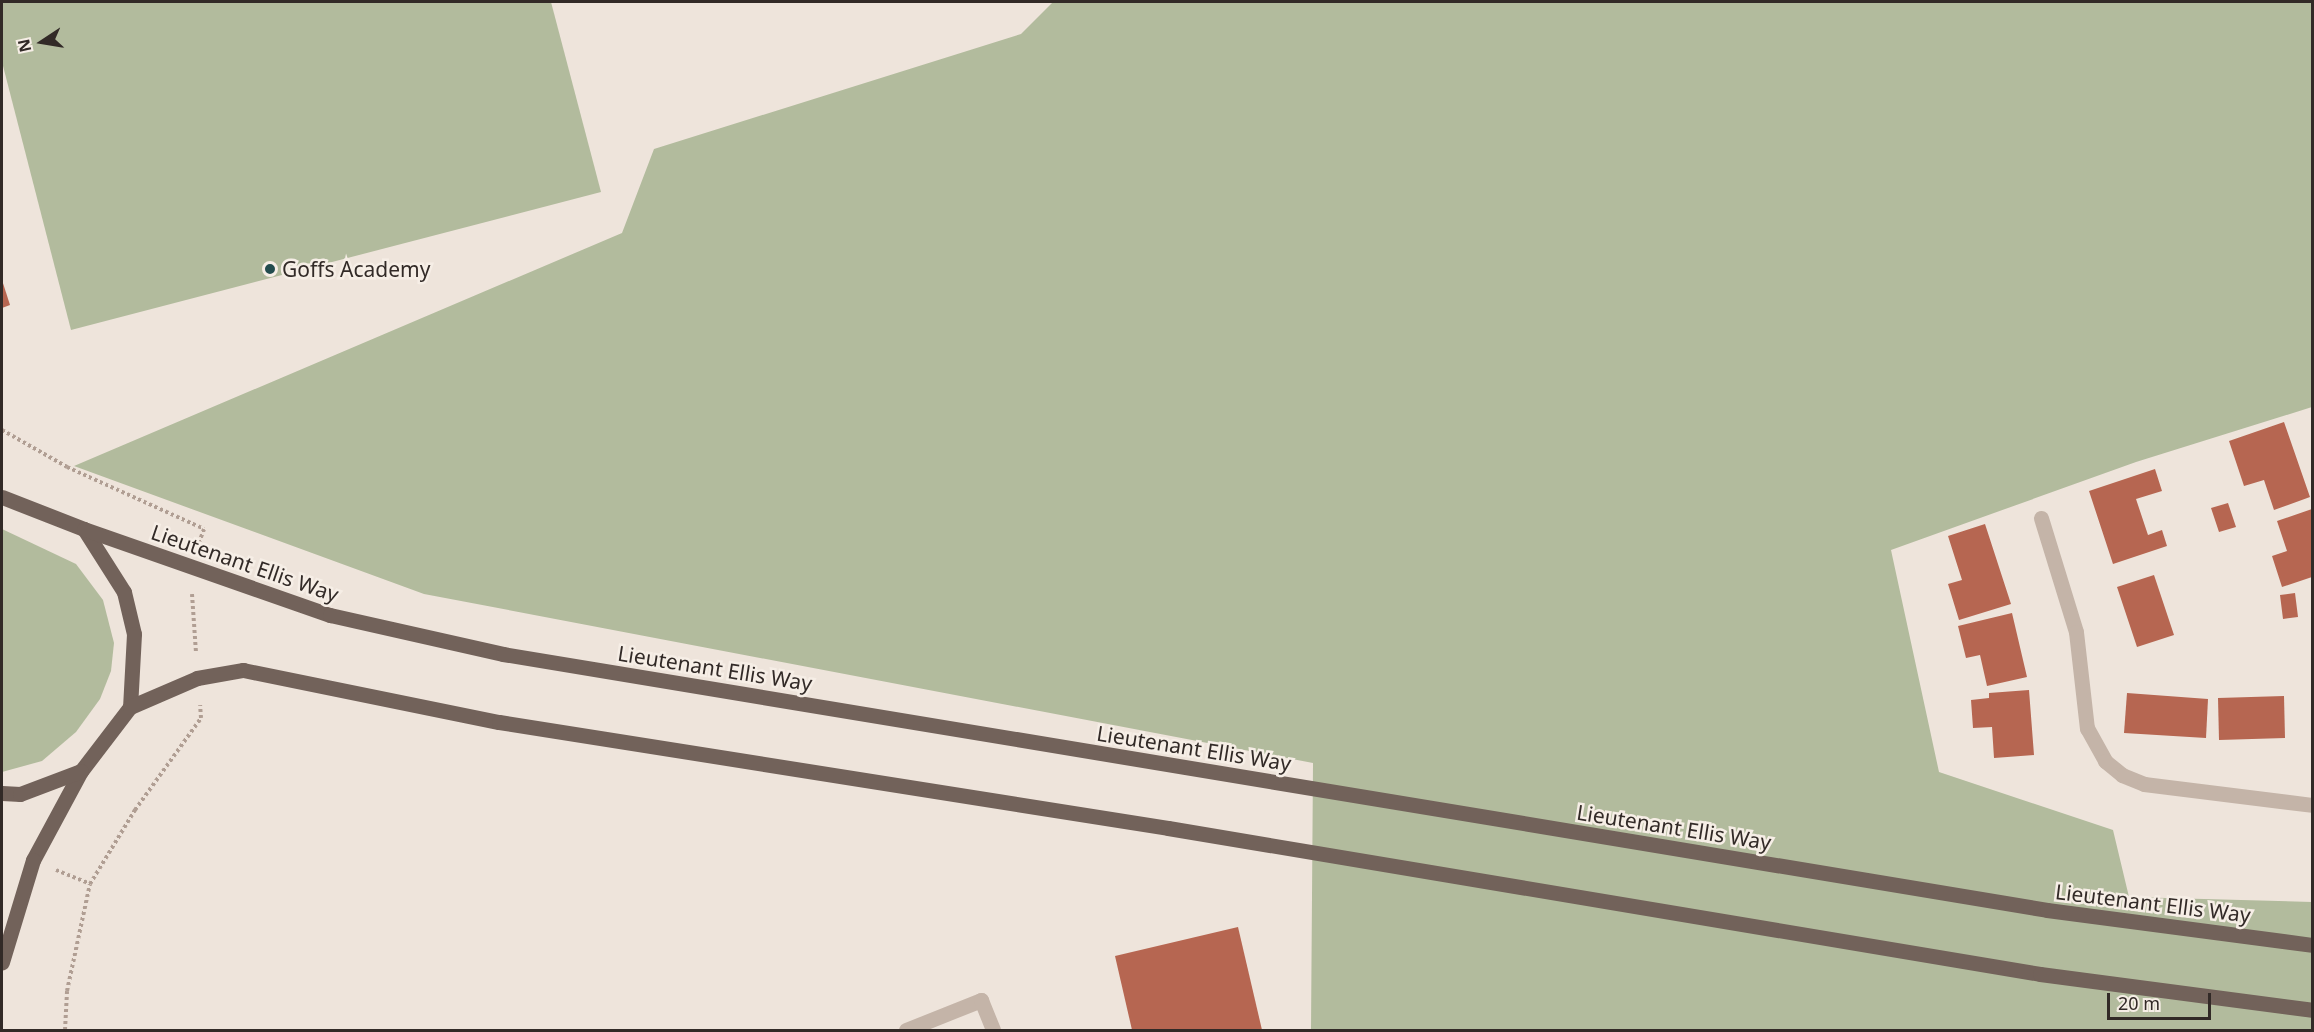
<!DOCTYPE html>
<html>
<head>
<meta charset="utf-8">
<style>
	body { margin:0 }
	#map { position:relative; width:2314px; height:1032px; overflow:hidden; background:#eee4db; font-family:"Noto Sans",sans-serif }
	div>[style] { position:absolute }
	.green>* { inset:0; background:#b2bb9d }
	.building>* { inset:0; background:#b66651 }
	.path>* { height:4px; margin-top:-2px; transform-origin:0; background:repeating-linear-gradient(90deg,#b09e93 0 3px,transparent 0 6px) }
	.minor>* { height:15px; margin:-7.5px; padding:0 7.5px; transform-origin:7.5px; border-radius:7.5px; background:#c4b4a8 }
	.major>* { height:15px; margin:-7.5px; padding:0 7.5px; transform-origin:7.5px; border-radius:7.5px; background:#72625a }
	.dots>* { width:16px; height:16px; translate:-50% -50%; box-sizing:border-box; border:3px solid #f6eee6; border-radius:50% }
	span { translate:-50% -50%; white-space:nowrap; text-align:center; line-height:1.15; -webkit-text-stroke:5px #f6eee6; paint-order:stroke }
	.poi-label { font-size:21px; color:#322a27 }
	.left { translate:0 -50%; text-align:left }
	.street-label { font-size:21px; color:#322a27 }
	.frame { position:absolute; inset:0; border:3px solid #322a27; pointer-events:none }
	.north { position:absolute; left:12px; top:12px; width:60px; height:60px; -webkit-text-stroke:4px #f6eee6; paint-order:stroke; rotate:258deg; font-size:16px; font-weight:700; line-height:24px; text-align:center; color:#322a27 }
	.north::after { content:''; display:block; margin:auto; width:21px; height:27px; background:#322a27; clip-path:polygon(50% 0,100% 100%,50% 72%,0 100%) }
	.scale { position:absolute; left:2107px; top:993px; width:104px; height:27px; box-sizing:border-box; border:3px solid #322a27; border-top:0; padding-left:8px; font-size:18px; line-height:21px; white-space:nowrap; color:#322a27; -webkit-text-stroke:4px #f6eee6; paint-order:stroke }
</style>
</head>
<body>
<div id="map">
	<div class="green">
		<div style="clip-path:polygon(2px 2px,551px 2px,601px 192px,71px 330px,2px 62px)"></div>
		<div style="clip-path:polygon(1053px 2px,2312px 2px,2312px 407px,2136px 462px,1891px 550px,1939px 772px,2113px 830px,2129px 897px,2312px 902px,2312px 1030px,1311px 1030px,1313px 763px,424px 594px,74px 466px,622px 233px,654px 149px,1021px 34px)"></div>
		<div style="clip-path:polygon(2px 529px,76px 564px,103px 600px,114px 643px,111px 671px,100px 699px,76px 732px,42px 761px,2px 772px)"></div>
	</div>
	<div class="building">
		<div style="clip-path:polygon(2px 280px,10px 305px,2px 308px)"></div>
		<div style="clip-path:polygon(2284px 422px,2310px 497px,2274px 510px,2264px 480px,2244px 486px,2229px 441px)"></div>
		<div style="clip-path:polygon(2155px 469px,2162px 491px,2136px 499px,2148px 535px,2162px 530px,2167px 546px,2113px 564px,2089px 491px)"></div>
		<div style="clip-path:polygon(2228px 503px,2236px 527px,2219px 532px,2211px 508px)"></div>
		<div style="clip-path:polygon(2312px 509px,2312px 577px,2282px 587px,2272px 556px,2287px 551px,2277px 521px)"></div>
		<div style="clip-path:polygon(1985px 524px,2011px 604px,1959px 620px,1948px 584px,1962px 580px,1948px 536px)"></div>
		<div style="clip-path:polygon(2154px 575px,2174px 635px,2137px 647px,2117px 587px)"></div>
		<div style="clip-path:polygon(2295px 593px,2298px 617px,2283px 619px,2280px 595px)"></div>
		<div style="clip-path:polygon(2012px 613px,2027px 677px,1987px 686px,1980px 655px,1966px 658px,1958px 626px)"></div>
		<div style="clip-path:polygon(2029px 690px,2034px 755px,1994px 758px,1992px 727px,1973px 728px,1971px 700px,1989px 698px,1989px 693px)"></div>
		<div style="clip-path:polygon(2127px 693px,2208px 699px,2206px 738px,2124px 733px)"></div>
		<div style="clip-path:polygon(2284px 696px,2285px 738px,2219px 740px,2218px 698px)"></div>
		<div style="clip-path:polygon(1238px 927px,1262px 1030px,1132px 1030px,1115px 956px)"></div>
	</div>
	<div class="path">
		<div style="left:2px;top:430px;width:75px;rotate:29.6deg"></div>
		<div style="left:67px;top:467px;width:150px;rotate:24.3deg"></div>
		<div style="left:204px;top:529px;width:15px;rotate:110deg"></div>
		<div style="left:192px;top:594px;width:58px;rotate:86.1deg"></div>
		<div style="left:56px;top:870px;width:37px;rotate:22deg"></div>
		<div style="left:90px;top:884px;width:87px;rotate:-58.7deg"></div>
		<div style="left:135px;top:810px;width:113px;rotate:-54.3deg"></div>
		<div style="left:201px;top:718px;width:13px;rotate:-94deg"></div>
		<div style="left:65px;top:1030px;width:39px;rotate:-87deg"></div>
		<div style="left:67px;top:991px;width:109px;rotate:-77.9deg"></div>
	</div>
	<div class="minor">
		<div style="left:2041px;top:518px;width:119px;rotate:72.9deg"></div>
		<div style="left:2076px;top:632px;width:97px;rotate:83.5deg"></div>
		<div style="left:2087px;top:728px;width:38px;rotate:61deg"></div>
		<div style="left:2105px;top:761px;width:22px;rotate:39deg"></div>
		<div style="left:2122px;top:775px;width:24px;rotate:22deg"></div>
		<div style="left:2144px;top:784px;width:169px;rotate:7.1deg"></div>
		<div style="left:906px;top:1030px;width:81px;rotate:-21.8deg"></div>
		<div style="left:981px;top:1000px;width:32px;rotate:68deg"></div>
	</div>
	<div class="major">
		<div style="left:2px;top:497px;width:88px;rotate:21.3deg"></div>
		<div style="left:84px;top:529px;width:75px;rotate:57.6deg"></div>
		<div style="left:124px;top:592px;width:43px;rotate:76.6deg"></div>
		<div style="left:134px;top:634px;width:73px;rotate:93.1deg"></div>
		<div style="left:130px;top:707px;width:81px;rotate:127.4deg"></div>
		<div style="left:81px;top:771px;width:101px;rotate:118.3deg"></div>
		<div style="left:33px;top:860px;width:107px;rotate:106.9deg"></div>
		<div style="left:84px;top:529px;width:261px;rotate:19.3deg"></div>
		<div style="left:330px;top:615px;width:177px;rotate:12.7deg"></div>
		<div style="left:503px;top:654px;width:1565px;rotate:9.41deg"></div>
		<div style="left:2047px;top:910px;width:267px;rotate:7.5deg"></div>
		<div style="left:130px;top:707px;width:73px;rotate:-23.4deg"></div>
		<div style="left:197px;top:678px;width:47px;rotate:-9.9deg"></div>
		<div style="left:243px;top:670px;width:261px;rotate:11.5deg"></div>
		<div style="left:499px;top:722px;width:677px;rotate:9deg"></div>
		<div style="left:1168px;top:828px;width:884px;rotate:9.5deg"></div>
		<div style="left:2040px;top:974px;width:274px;rotate:7.5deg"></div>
		<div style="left:2px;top:793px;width:18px;rotate:3deg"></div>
		<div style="left:20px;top:794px;width:65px;rotate:-20.7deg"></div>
	</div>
	<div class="dots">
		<div style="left:270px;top:269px;background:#224c4e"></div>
	</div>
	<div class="poi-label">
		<span class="left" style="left:282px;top:269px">Goffs Academy</span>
	</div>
	<div class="street-label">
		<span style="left:245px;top:563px;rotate:19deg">Lieutenant Ellis Way</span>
		<span style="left:715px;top:668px;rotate:9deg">Lieutenant Ellis Way</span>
		<span style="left:1194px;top:748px;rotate:9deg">Lieutenant Ellis Way</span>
		<span style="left:1674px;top:827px;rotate:9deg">Lieutenant Ellis Way</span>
		<span style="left:2153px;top:903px;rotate:7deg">Lieutenant Ellis Way</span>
	</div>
	<div class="frame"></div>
	<div class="north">N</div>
	<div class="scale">20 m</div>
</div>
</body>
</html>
